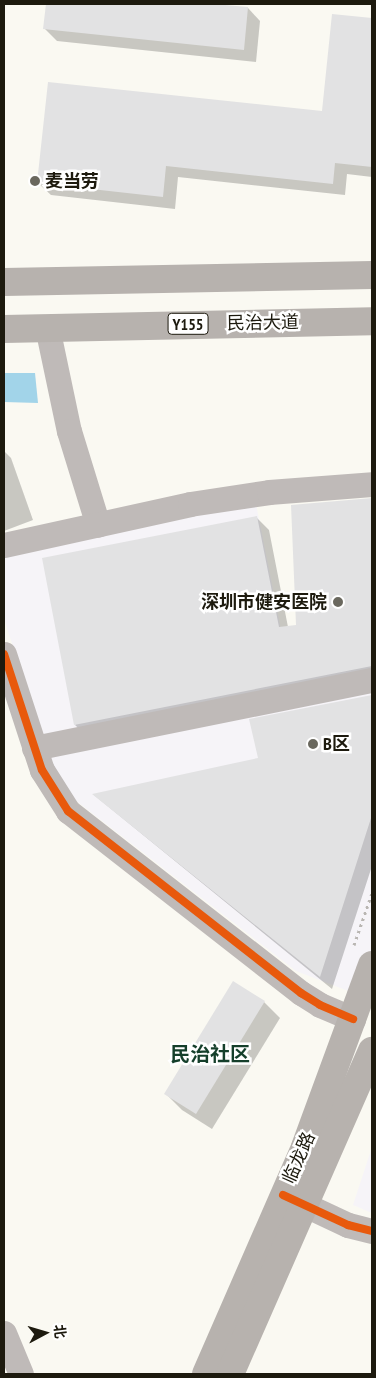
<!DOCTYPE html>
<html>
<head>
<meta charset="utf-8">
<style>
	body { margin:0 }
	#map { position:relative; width:376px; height:1378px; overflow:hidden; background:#faf9f2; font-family:"PT Sans Narrow","Noto Sans SC",sans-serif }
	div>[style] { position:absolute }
	.commercial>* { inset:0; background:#f6f4f8 }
	.water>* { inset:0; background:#a2d4e9 }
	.shadow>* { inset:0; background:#0003 }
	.building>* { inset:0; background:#e2e2e3 }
	.path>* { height:3px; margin-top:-1.5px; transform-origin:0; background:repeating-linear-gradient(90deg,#b9b6b2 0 2.5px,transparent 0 6.5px) }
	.minor>* { height:25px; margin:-12.5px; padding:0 12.5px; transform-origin:12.5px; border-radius:12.5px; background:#bfbab8 }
	.major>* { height:28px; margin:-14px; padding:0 14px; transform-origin:14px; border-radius:14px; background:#b7b2ae }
	.cycleway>* { height:8px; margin:-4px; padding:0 4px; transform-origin:4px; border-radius:4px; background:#e8590c }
	.dots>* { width:14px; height:14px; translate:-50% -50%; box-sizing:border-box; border:2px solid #fff; border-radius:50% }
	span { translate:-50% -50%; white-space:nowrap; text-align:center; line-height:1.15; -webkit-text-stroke:5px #fff; paint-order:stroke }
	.shield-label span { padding:1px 4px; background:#fff; border:1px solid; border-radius:4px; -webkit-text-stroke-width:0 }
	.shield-label { font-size:16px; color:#1d1a0e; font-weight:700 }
	.poi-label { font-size:18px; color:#1d1a0e; font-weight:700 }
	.left { translate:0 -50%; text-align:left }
	.right { translate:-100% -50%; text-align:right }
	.street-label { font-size:18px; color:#1d1a0e }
	.quarter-label { font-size:20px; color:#153f2b; font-weight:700 }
	.frame { position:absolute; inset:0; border:5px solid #1d1a0e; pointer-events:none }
	.north { position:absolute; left:20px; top:1308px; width:50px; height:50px; -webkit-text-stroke:4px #fff; paint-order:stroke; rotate:84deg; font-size:14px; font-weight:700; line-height:20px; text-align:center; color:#1d1a0e }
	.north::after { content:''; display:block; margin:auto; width:18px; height:22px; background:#1d1a0e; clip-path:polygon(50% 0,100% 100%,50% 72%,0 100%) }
</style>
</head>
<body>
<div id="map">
	<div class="commercial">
		<div style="clip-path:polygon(256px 504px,289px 671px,372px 659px,372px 1000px,296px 971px,75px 800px,51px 763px,4px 619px,4px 555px)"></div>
		<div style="clip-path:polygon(372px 1147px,372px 1213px,353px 1205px)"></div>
	</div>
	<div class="water">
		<div style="clip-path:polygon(4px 373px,35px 373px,38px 403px,4px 402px)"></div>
	</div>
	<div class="shadow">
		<div style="clip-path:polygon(47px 4px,202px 4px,248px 8px,260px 21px,256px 62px,57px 41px,45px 29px)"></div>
		<div style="clip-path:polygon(333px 15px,372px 19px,372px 177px,347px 174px,345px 195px,178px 177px,175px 209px,51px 195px,38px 183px,323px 112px)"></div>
		<div style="clip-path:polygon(4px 451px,11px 458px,33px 520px,4px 531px)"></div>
		<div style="clip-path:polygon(372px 501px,372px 680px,88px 737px,75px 725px,256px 517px,269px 530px,288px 627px,297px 626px,292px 506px)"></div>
		<div style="clip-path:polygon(372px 696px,372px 866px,332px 989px,94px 795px,259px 759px,251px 720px)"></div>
		<div style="clip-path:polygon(234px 983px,264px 1002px,280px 1018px,212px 1129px,182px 1110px,166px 1094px)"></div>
	</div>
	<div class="building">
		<div style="clip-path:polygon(46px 4px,214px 4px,248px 7px,244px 50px,43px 29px)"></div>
		<div style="clip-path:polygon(332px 14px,372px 18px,372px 167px,335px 163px,333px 184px,166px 166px,163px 197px,37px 183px,48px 82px,322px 111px)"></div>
		<div style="clip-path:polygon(372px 498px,372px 666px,74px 725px,42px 558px,257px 516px,279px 627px,296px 625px,291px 505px)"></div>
		<div style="clip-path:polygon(372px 695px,372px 815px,320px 977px,92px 794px,258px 758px,249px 719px)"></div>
		<div style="clip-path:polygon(233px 981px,265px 1001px,196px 1114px,164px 1094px)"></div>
	</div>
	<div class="path">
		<div style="left:354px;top:945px;width:55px;rotate:-70.9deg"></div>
	</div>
	<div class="minor">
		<div style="left:47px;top:327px;width:106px;rotate:78.1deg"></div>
		<div style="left:69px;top:431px;width:98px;rotate:72.9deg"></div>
		<div style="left:4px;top:545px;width:190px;rotate:-12.4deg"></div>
		<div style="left:190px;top:504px;width:80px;rotate:-8.6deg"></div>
		<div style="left:269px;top:492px;width:103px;rotate:-4.4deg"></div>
		<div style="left:4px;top:654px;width:122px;rotate:71.9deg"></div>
		<div style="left:42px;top:770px;width:49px;rotate:57.6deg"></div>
		<div style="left:68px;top:811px;width:296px;rotate:38deg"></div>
		<div style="left:301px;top:993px;width:22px;rotate:32deg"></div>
		<div style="left:320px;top:1005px;width:36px;rotate:23deg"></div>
		<div style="left:34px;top:748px;width:345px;rotate:-11.4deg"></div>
		<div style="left:286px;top:1196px;width:68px;rotate:25.1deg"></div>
		<div style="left:348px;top:1225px;width:25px;rotate:14deg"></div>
		<div style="left:4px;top:1333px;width:44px;rotate:67.5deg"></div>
	</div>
	<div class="major">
		<div style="left:4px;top:282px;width:368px;rotate:-1.1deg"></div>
		<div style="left:4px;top:329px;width:368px;rotate:-1.2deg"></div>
		<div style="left:206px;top:1374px;width:248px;rotate:-66.4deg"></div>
		<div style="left:305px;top:1147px;width:194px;rotate:-69.8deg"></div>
		<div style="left:230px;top:1374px;width:353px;rotate:-66.3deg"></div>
	</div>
	<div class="cycleway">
		<div style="left:4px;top:654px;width:122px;rotate:71.9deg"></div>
		<div style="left:42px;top:770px;width:49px;rotate:57.6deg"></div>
		<div style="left:68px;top:811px;width:296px;rotate:38deg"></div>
		<div style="left:301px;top:993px;width:22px;rotate:32deg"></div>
		<div style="left:320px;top:1005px;width:36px;rotate:23deg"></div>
		<div style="left:283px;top:1195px;width:72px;rotate:24.8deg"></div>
		<div style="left:348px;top:1225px;width:25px;rotate:14deg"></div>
	</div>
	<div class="dots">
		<div style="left:35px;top:181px;background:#6a685e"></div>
		<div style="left:338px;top:602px;background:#6a685e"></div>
		<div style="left:313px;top:744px;background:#6a685e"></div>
	</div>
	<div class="shield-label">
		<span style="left:188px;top:324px">Y155</span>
	</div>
	<div class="poi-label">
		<span class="left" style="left:45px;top:181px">麦当劳</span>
		<span class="right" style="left:327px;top:602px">深圳市健安医院</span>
		<span class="left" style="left:323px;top:744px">B区</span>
	</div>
	<div class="street-label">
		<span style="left:263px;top:323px;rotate:-1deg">民治大道</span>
		<span style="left:299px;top:1158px;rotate:-66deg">临龙路</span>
	</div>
	<div class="quarter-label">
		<span style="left:210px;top:1054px">民治社区</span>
	</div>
	<div class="frame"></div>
	<div class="north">北</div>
</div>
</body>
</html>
